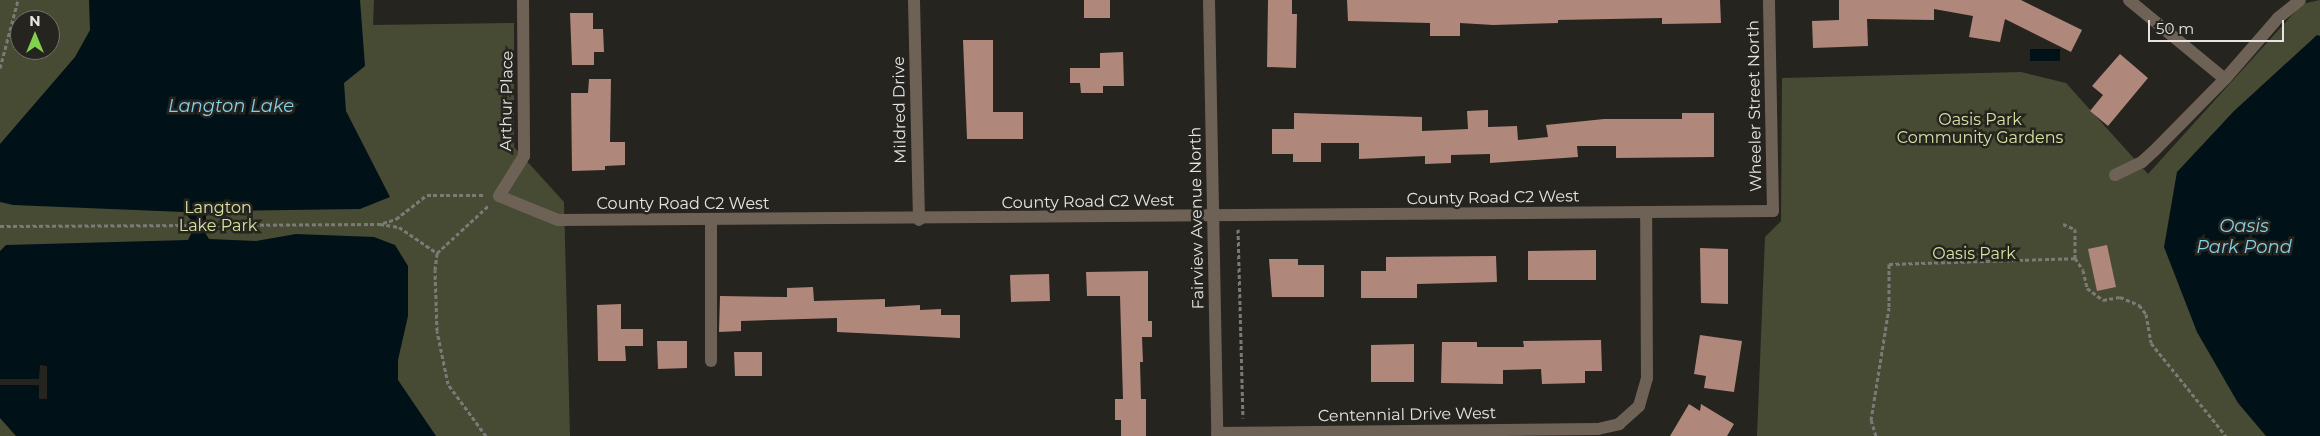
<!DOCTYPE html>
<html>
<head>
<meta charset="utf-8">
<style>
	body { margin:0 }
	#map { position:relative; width:2320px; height:436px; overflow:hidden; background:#26241f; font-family:Montserrat,sans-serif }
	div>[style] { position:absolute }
	.green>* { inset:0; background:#474b34 }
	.water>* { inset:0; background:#001118 }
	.pier>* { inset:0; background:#26241f }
	.building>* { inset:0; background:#b0877b }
	.path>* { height:3px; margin-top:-1.5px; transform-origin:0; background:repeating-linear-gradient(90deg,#7c7a76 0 4px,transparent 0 6.5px) }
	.minor>* { height:12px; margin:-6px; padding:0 6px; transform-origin:6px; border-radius:6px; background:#6e6256 }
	span { translate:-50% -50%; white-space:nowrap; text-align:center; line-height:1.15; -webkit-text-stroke:5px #26241f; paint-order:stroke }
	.street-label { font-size:16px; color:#e7e5e2 }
	.park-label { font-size:16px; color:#d7e2a3 }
	.water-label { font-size:18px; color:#83d0e8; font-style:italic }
	.north { position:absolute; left:10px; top:10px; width:50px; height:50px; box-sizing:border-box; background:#26241f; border:1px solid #73716d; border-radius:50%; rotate:0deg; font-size:14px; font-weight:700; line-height:20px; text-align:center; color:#e7e5e2 }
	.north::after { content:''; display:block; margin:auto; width:18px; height:22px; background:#82d04f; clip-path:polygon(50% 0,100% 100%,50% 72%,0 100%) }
	.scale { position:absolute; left:2148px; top:20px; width:136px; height:22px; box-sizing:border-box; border:2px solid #e7e5e2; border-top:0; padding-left:6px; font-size:15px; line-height:18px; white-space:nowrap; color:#e7e5e2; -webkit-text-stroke:4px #26241f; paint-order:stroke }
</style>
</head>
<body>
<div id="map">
	<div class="green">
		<div style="clip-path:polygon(evenodd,0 0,374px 0,373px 25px,514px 23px,514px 147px,564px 202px,570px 436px,0 436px,0 0,20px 20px,50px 20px,50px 50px,20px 50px,20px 20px)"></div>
		<div style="clip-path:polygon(2320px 0,2320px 436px,1757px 436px,1765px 237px,1781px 221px,1782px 78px,2021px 72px,2066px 83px,2148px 174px,2302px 4px)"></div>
	</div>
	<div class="water">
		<div style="clip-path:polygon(89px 0,360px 0,365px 66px,344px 83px,346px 111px,390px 197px,360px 209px,211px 211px,206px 216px,206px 234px,209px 239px,256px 241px,296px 234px,374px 237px,395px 245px,408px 266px,408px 316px,398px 360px,398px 380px,436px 436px,16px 436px,0 418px,0 251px,6px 245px,188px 240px,191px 234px,191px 220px,184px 212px,13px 205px,0 202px,0 144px,75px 57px,90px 30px)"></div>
		<div style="clip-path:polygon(2317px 35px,2320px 36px,2320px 436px,2266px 436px,2238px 403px,2197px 332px,2164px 247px,2177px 172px,2234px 111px)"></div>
		<div style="clip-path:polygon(2030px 49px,2060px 49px,2060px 61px,2030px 61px)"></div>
	</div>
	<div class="pier">
		<div style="clip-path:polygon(40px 365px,47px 366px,47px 399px,39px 399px,39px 385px,0 385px,0 379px,39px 379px)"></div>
	</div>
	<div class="building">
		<div style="clip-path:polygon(1084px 0,1110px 0,1110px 18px,1084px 18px)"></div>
		<div style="clip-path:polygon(1268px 0,1292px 0,1292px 14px,1297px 14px,1296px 68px,1267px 67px)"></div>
		<div style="clip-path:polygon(1347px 0,1720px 0,1721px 23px,1662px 24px,1662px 18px,1558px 20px,1558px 23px,1493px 25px,1460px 23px,1460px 36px,1430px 36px,1430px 23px,1348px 21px)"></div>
		<div style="clip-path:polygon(1839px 0,2021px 0,2082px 30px,2071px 52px,2005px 19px,2000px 42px,1969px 37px,1973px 16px,1934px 9px,1934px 20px,1867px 19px,1868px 46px,1813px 48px,1812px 21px,1839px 20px)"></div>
		<div style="clip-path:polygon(570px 13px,593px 13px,593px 29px,603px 29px,604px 52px,594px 52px,594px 65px,572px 65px)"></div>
		<div style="clip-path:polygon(963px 40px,993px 40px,993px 112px,1023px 112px,1023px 139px,967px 139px)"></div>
		<div style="clip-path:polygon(1123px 52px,1124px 86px,1103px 86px,1103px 93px,1081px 93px,1080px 83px,1070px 83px,1070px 68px,1100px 68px,1100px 53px)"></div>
		<div style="clip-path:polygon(2120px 54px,2148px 78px,2108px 126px,2090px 111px,2103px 95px,2092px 86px)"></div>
		<div style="clip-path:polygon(589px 79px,611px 79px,610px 142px,625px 142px,625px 165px,605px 166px,605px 170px,572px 171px,571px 93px,588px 93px)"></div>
		<div style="clip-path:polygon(1488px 110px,1488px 127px,1517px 126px,1518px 140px,1548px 137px,1546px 125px,1604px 119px,1682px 119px,1682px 113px,1714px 113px,1714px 157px,1616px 158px,1616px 146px,1577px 146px,1578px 157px,1490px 163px,1490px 154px,1451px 155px,1451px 163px,1425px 164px,1425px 156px,1359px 159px,1359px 143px,1321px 143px,1321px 162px,1293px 162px,1293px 154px,1272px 154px,1272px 129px,1294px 129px,1294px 113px,1422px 117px,1422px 131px,1468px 129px,1467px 111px)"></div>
		<div style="clip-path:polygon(2107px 245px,2116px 287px,2097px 291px,2088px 249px)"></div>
		<div style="clip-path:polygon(1700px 248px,1728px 249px,1728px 304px,1701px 303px)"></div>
		<div style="clip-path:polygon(1596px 250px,1596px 280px,1528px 280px,1528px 251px)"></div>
		<div style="clip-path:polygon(1496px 256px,1497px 282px,1417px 284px,1417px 298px,1361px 298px,1361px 271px,1386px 271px,1386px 257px)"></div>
		<div style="clip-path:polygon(1269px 259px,1298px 259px,1298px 265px,1324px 265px,1324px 297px,1272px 297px)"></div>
		<div style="clip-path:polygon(1148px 271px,1148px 321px,1152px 321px,1152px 337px,1142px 337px,1143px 362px,1140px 362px,1141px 399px,1146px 399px,1146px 436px,1121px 436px,1121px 420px,1115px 420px,1115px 399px,1123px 399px,1120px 296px,1087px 296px,1086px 272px)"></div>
		<div style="clip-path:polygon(1049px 274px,1050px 301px,1011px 302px,1010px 275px)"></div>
		<div style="clip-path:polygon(813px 287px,814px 301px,885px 299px,885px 307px,920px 305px,920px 310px,941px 309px,941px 315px,960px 315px,960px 338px,837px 332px,837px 318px,741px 321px,741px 331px,719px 332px,720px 296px,787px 297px,787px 288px)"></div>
		<div style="clip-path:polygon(621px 304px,621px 329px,643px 329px,643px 346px,625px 346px,626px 361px,598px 361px,597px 305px)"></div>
		<div style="clip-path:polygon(1700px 335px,1742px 341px,1734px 392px,1704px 388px,1706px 376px,1694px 374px)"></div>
		<div style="clip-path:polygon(1601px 340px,1602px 371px,1585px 371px,1585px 383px,1542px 384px,1541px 369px,1503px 370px,1503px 384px,1441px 383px,1442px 342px,1477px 342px,1477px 347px,1524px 347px,1523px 341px)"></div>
		<div style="clip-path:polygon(657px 341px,687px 341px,687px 368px,658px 369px)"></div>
		<div style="clip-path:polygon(1414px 344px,1414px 382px,1371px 382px,1371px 345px)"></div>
		<div style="clip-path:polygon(734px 352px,762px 352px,762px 376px,735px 376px)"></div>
		<div style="clip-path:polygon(1689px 404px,1700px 411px,1701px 404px,1734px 424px,1727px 436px,1670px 436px)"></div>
	</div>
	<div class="path">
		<div style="left:0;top:68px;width:70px;rotate:-75.2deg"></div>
		<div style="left:383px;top:223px;width:14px;rotate:-17deg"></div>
		<div style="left:396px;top:219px;width:39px;rotate:-38deg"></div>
		<div style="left:427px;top:195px;width:57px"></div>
		<div style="left:2063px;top:224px;width:13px;rotate:23deg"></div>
		<div style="left:2075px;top:229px;width:29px;rotate:90deg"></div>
		<div style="left:2075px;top:258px;width:14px;rotate:56deg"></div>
		<div style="left:2083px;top:270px;width:18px;rotate:77deg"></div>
		<div style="left:2087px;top:288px;width:20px;rotate:37deg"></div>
		<div style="left:2103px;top:300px;width:17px;rotate:-10deg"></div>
		<div style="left:2120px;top:297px;width:21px;rotate:23deg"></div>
		<div style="left:2139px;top:305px;width:11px;rotate:52deg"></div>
		<div style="left:2146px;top:314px;width:29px;rotate:80deg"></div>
		<div style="left:2151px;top:343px;width:119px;rotate:51.1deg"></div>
		<div style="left:0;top:226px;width:380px;rotate:-0.3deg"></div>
		<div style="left:380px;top:224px;width:19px;rotate:9deg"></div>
		<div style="left:399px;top:227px;width:46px;rotate:34.4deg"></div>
		<div style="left:1238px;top:229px;width:189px;rotate:88.5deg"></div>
		<div style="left:486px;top:436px;width:64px;rotate:-126.2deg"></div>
		<div style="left:448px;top:384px;width:54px;rotate:-101.7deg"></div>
		<div style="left:437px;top:331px;width:61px;rotate:-91.9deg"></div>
		<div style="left:435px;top:270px;width:17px;rotate:-83deg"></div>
		<div style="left:437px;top:253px;width:71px;rotate:-42.7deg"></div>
		<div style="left:1876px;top:436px;width:17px;rotate:-107deg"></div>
		<div style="left:1871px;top:420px;width:114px;rotate:-80.9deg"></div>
		<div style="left:1889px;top:307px;width:43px;rotate:-90deg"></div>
		<div style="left:1889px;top:264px;width:186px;rotate:-1.8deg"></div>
	</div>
	<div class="minor">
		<div style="left:523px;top:0;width:156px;rotate:89.6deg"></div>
		<div style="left:524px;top:156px;width:47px;rotate:122deg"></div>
		<div style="left:499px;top:196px;width:64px;rotate:22.1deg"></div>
		<div style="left:558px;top:220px;width:1215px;rotate:-0.42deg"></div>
		<div style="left:1773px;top:211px;width:211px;rotate:-91.1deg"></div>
		<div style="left:914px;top:0;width:220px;rotate:88.7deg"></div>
		<div style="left:1209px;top:0;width:436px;rotate:88.9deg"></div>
		<div style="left:2129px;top:0;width:124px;rotate:39.5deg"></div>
		<div style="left:2115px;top:175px;width:30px;rotate:-26deg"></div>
		<div style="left:2142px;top:162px;width:16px;rotate:-43deg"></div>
		<div style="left:2154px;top:151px;width:101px;rotate:-45.4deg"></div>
		<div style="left:2225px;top:79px;width:81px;rotate:-49deg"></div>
		<div style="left:2278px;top:18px;width:28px;rotate:-39deg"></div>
		<div style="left:711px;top:361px;width:141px;rotate:-90deg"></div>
		<div style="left:1217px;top:433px;width:381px;rotate:-0.6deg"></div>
		<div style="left:1598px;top:429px;width:22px;rotate:-13deg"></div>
		<div style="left:1619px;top:424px;width:27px;rotate:-42deg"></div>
		<div style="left:1639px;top:406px;width:29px;rotate:-74deg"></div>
		<div style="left:1647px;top:378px;width:166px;rotate:-90.3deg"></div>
	</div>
	<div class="street-label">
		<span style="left:507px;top:101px;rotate:-89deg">Arthur Place</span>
		<span style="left:1755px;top:106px;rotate:-91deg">Wheeler Street North</span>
		<span style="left:900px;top:110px;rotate:-91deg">Mildred Drive</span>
		<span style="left:1493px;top:198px;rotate:-1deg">County Road C2 West</span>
		<span style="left:1088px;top:202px;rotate:-1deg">County Road C2 West</span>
		<span style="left:683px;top:204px">County Road C2 West</span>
		<span style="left:1197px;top:218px;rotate:-91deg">Fairview Avenue North</span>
		<span style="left:1407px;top:415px;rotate:-1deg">Centennial Drive West</span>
	</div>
	<div class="park-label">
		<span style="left:1980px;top:129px">Oasis Park<br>Community Gardens</span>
		<span style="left:218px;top:217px">Langton<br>Lake Park</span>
		<span style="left:1974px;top:254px">Oasis Park</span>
	</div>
	<div class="water-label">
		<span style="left:231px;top:106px">Langton Lake</span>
		<span style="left:2244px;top:237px">Oasis<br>Park Pond</span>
	</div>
	<div class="north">N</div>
	<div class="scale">50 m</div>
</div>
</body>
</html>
